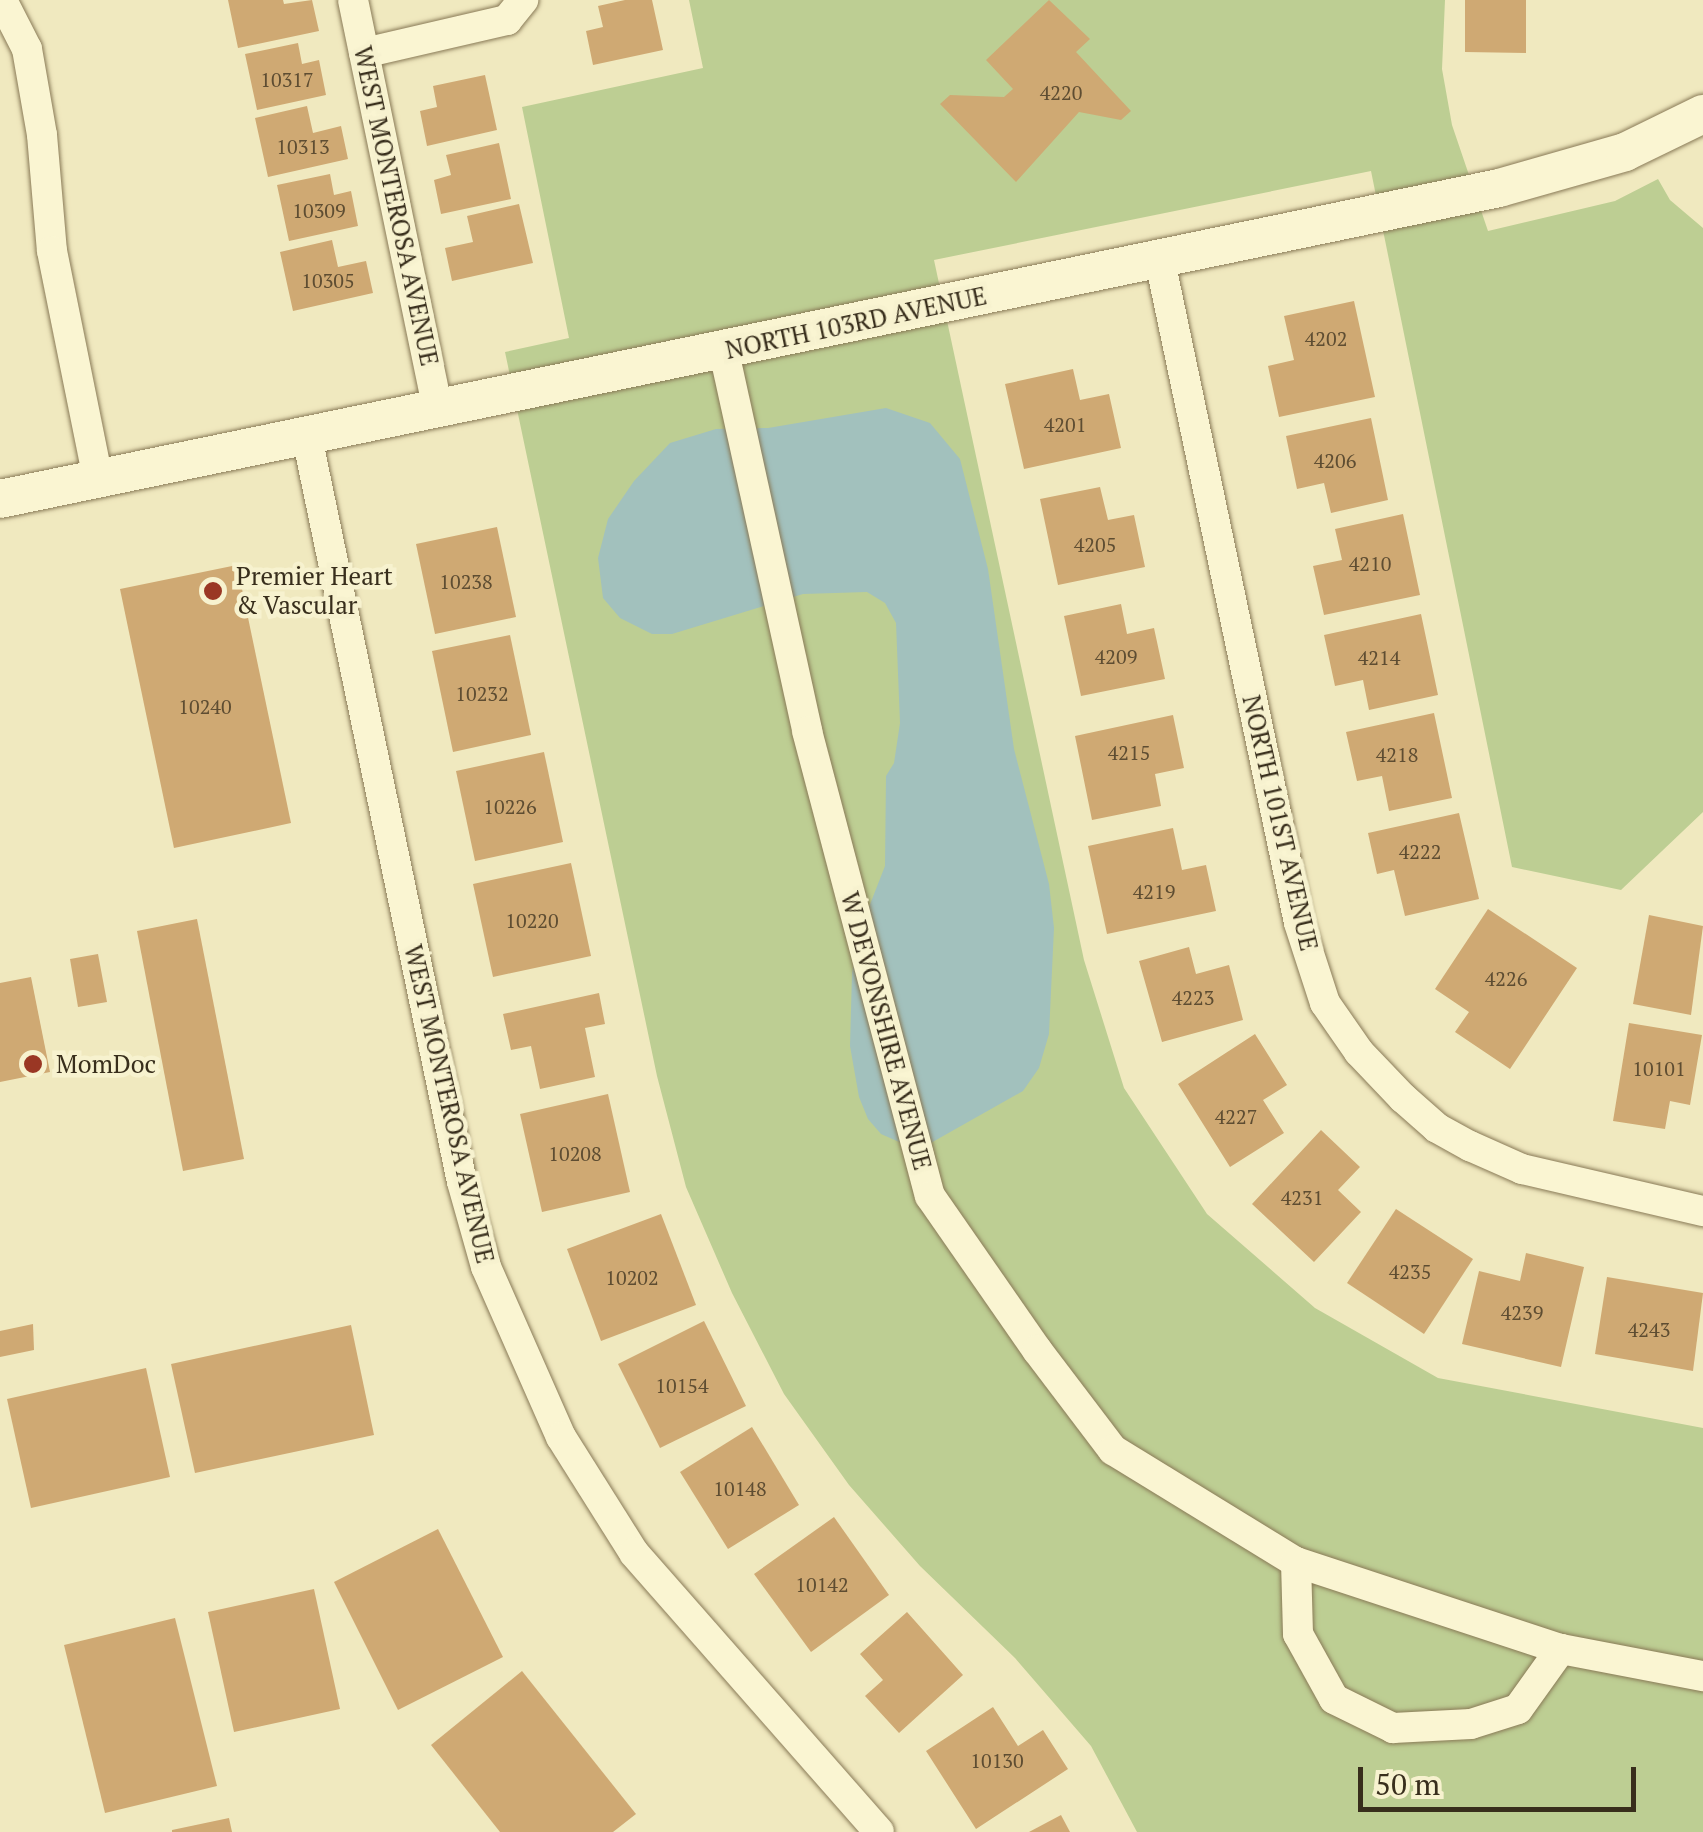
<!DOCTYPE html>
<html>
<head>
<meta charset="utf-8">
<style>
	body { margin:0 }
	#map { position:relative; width:1703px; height:1832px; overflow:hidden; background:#f0e9bf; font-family:"PT Serif",serif }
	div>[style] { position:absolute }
	.green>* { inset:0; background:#bdce93 }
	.water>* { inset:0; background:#a2c1bd }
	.building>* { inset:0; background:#cfa973 }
	.roads { filter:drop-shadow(0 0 2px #897a57) drop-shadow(0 0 2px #897a57) }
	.minor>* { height:30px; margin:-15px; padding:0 15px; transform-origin:15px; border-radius:15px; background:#faf5d2 }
	.tertiary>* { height:38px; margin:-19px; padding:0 19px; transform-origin:19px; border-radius:19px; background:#faf5d2 }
	.dots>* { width:28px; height:28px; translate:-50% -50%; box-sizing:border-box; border:5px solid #f7f2cf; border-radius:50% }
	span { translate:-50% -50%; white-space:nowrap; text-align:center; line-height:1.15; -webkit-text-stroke:9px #f7f2cf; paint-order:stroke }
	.number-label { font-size:20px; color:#5e4d32 }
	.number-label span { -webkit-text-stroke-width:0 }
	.street-label { font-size:25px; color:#382e1c }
	.poi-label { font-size:25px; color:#382e1c }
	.left { translate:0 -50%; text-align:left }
	.scale { position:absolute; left:1358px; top:1767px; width:278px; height:45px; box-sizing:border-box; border:5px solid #382e1c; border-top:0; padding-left:12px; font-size:30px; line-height:35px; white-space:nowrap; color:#382e1c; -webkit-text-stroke:8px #f7f2cf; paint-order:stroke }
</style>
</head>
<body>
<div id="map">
	<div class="green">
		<div style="clip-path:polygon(689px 0,1445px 0,1442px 69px,1452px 125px,1488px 231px,1615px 201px,1658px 179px,1670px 200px,1703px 228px,1703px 812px,1621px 890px,1512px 867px,1371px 171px,934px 260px,1084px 960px,1124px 1088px,1207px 1214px,1315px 1308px,1438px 1378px,1703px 1428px,1703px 1832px,1137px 1832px,1091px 1746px,1015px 1658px,920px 1566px,849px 1485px,784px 1394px,732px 1293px,686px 1187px,657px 1076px,505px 352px,569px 338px,522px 107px,703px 68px)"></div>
	</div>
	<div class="water">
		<div style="clip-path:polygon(886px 408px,930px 423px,960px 459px,988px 569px,1014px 749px,1049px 884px,1054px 928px,1049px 1034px,1039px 1068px,1023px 1091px,929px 1144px,906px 1145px,881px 1134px,868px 1119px,859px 1097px,850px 1046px,852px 973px,860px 930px,885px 866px,886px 776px,894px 763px,900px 723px,896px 623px,885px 603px,867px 592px,803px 594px,672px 634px,652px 634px,620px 618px,603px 598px,598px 558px,608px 519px,634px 481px,670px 443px,716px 429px,768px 428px)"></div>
	</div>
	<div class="building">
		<div style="clip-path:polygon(228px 0,283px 0,284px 4px,312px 0,319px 31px,238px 48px)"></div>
		<div style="clip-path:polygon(625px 0,652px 0,663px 50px,593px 65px,586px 31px,603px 27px,598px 6px)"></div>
		<div style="clip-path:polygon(1049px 0,1090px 39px,1076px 52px,1131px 111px,1121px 120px,1079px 112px,1016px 182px,940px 104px,950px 95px,1004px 97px,1013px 89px,986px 60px)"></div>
		<div style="clip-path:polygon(1465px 0,1526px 0,1526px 53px,1465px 52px)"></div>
		<div style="clip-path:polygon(298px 43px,302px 64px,319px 60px,326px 95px,257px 110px,245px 54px)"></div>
		<div style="clip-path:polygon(485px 75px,497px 130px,427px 146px,420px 111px,437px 107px,433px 86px)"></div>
		<div style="clip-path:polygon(307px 106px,313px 133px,341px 126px,348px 159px,268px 177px,255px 118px)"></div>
		<div style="clip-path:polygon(499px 143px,511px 199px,441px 214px,434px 180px,451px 175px,446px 155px)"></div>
		<div style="clip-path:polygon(330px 174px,334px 195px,351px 191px,358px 226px,289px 241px,277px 185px)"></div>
		<div style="clip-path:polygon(519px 204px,533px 263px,452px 281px,445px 248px,473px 242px,467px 216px)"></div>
		<div style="clip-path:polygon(332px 240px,338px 267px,366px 261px,373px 293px,293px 311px,280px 252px)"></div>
		<div style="clip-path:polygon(1354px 301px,1375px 397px,1279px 417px,1268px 366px,1294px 360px,1284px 316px)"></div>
		<div style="clip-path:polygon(1073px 369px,1080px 400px,1109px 394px,1121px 448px,1024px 469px,1005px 384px)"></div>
		<div style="clip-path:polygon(1371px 418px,1388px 500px,1331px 513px,1324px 483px,1297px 489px,1286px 436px)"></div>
		<div style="clip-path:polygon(1100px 487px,1108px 520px,1134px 515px,1145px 567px,1058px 585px,1040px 499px)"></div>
		<div style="clip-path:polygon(1403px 514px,1420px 595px,1324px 615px,1313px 566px,1342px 560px,1335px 529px)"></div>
		<div style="clip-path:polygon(497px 527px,516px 617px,435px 634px,416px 544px)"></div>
		<div style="clip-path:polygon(237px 565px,291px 823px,174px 848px,120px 589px)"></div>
		<div style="clip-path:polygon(1121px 604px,1127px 634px,1154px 628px,1165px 679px,1081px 696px,1064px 616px)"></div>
		<div style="clip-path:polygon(1421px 614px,1438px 695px,1369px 710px,1363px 680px,1335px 686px,1324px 635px)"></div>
		<div style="clip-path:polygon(510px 635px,531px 735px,453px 752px,432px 651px)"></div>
		<div style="clip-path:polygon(1434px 713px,1452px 798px,1389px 811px,1382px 776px,1357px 781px,1346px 732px)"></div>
		<div style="clip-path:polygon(1173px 715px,1184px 768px,1155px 774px,1161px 806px,1092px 820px,1075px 736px)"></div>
		<div style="clip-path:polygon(544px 752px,563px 842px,475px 861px,456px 771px)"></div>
		<div style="clip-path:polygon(1459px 813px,1479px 899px,1405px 916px,1394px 870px,1377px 874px,1368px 833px)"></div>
		<div style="clip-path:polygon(1173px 828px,1182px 870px,1206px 865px,1216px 911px,1107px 934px,1088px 846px)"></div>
		<div style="clip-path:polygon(571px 863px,591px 956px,493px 977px,473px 884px)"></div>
		<div style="clip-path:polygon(1488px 909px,1577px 968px,1510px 1069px,1455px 1032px,1469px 1012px,1435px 989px)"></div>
		<div style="clip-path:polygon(1649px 915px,1703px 926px,1691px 1015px,1633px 1004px)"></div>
		<div style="clip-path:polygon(197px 919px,244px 1159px,183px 1171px,137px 931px)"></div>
		<div style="clip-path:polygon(1189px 947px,1196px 974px,1229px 965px,1243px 1020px,1162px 1042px,1139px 961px)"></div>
		<div style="clip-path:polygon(98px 954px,107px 1002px,78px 1007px,70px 959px)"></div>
		<div style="clip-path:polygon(31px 977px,50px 1072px,0 1082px,0 983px)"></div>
		<div style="clip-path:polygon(599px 993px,605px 1024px,585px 1028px,595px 1077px,540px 1089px,531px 1046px,511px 1050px,503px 1014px)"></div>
		<div style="clip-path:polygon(1629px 1023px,1702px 1035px,1690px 1105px,1670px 1101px,1665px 1129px,1613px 1121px)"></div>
		<div style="clip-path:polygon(1255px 1034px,1287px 1085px,1263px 1100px,1284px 1133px,1230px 1167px,1178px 1084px)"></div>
		<div style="clip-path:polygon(608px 1094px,630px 1192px,542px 1212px,520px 1114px)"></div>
		<div style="clip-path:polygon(1321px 1130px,1360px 1167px,1338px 1190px,1361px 1212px,1314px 1262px,1252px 1204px)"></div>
		<div style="clip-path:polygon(1396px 1209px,1473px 1259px,1424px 1334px,1347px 1283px)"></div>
		<div style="clip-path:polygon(661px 1214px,696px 1305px,601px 1341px,567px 1249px)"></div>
		<div style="clip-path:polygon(1526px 1253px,1584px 1267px,1561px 1367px,1462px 1344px,1479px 1271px,1520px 1281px)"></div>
		<div style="clip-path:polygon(1607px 1277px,1703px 1293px,1693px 1371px,1595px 1354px)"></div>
		<div style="clip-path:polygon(704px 1321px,746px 1406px,660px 1448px,618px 1364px)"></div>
		<div style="clip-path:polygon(33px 1324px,34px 1350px,0 1357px,0 1331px)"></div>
		<div style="clip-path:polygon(351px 1325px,374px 1435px,195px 1473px,171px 1364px)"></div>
		<div style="clip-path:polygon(146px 1368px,170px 1477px,31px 1508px,7px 1399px)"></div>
		<div style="clip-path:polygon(752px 1427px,799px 1505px,728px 1549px,680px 1472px)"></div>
		<div style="clip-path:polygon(834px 1517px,889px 1595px,811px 1652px,754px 1574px)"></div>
		<div style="clip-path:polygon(438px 1529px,503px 1657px,398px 1710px,334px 1582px)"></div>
		<div style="clip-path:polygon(314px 1589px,340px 1709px,234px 1732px,208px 1612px)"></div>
		<div style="clip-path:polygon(907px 1612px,963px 1675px,899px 1733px,865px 1696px,883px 1680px,860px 1654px)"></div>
		<div style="clip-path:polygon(175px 1618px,217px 1786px,105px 1813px,64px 1645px)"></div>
		<div style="clip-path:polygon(522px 1671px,636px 1814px,613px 1832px,500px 1832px,431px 1745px)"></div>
		<div style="clip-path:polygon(993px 1707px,1018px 1746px,1043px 1730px,1068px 1769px,976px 1829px,926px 1751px)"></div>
		<div style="clip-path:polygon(1061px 1815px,1070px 1832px,1029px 1832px)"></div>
		<div style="clip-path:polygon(229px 1818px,232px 1832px,172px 1832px,172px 1830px)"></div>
	</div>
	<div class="roads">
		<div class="minor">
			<div style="left:2px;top:0;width:55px;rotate:63deg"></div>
			<div style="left:27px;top:49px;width:87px;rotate:80.1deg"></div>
			<div style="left:42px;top:135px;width:116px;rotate:85.1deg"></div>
			<div style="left:52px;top:251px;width:233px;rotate:78.6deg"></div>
			<div style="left:353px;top:0;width:420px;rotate:78.3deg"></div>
			<div style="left:364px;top:53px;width:147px;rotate:-13deg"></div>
			<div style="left:507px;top:20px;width:26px;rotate:-51deg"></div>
			<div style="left:1160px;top:261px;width:676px;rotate:78.14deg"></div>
			<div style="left:1299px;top:923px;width:84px;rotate:72deg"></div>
			<div style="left:1325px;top:1003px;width:60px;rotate:55.2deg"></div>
			<div style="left:1359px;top:1052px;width:64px;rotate:46.3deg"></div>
			<div style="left:1403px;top:1098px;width:45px;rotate:41.4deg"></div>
			<div style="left:1437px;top:1128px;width:38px;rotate:29deg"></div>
			<div style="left:1470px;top:1146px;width:57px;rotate:23.9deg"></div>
			<div style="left:1522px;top:1169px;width:186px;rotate:13.1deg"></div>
			<div style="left:724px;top:352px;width:388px;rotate:77.6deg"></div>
			<div style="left:807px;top:731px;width:481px;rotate:75.2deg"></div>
			<div style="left:930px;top:1196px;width:188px;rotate:55.2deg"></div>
			<div style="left:1037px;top:1350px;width:126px;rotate:52.8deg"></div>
			<div style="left:1113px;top:1450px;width:215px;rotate:31.5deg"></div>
			<div style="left:1296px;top:1562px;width:279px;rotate:18.2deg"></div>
			<div style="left:1561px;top:1649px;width:145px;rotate:10.8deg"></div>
			<div style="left:307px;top:437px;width:761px;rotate:78.25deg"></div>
			<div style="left:462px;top:1182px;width:88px;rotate:74.2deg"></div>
			<div style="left:486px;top:1267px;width:186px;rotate:66.2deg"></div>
			<div style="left:561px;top:1437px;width:137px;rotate:57.8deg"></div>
			<div style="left:634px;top:1553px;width:371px;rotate:48.7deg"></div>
			<div style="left:1296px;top:1562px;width:72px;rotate:88.4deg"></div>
			<div style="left:1298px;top:1634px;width:74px;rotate:61deg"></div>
			<div style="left:1334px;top:1699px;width:66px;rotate:26.2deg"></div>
			<div style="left:1393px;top:1728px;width:78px;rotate:-2.9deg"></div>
			<div style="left:1471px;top:1724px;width:49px;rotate:-17.7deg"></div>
			<div style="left:1518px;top:1709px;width:74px;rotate:-54.4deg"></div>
		</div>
		<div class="tertiary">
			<div style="left:0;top:499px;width:1531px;rotate:-11.72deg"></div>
			<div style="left:1499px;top:188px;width:131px;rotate:-15.9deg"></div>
			<div style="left:1625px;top:152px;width:87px;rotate:-26deg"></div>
		</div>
	</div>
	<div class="dots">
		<div style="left:213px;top:591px;background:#9a3724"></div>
		<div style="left:33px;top:1064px;background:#9a3724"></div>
	</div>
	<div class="number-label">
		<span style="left:287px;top:79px">10317</span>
		<span style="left:1061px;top:92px">4220</span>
		<span style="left:303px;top:146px">10313</span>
		<span style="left:319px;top:210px">10309</span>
		<span style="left:328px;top:280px">10305</span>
		<span style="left:1326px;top:338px">4202</span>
		<span style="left:1065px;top:424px">4201</span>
		<span style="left:1335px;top:460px">4206</span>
		<span style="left:1095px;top:544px">4205</span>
		<span style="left:1370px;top:563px">4210</span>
		<span style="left:466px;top:581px">10238</span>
		<span style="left:1116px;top:656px">4209</span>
		<span style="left:1379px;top:657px">4214</span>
		<span style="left:482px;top:693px">10232</span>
		<span style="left:205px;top:706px">10240</span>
		<span style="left:1129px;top:752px">4215</span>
		<span style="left:1397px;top:754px">4218</span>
		<span style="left:510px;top:806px">10226</span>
		<span style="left:1420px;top:851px">4222</span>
		<span style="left:1154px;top:891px">4219</span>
		<span style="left:532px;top:920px">10220</span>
		<span style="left:1506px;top:978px">4226</span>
		<span style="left:1193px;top:997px">4223</span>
		<span style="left:1659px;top:1068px">10101</span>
		<span style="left:1236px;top:1116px">4227</span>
		<span style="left:575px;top:1153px">10208</span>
		<span style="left:1302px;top:1197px">4231</span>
		<span style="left:1410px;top:1271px">4235</span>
		<span style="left:632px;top:1277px">10202</span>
		<span style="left:1522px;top:1312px">4239</span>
		<span style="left:1649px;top:1329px">4243</span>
		<span style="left:682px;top:1385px">10154</span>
		<span style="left:740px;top:1488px">10148</span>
		<span style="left:822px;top:1584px">10142</span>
		<span style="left:997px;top:1760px">10130</span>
	</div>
	<div class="street-label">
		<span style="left:396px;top:206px;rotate:78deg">WEST MONTEROSA AVENUE</span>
		<span style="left:856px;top:323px;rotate:-12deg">NORTH 103RD AVENUE</span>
		<span style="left:1280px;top:823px;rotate:77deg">NORTH 101ST AVENUE</span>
		<span style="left:886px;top:1031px;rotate:75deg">W DEVONSHIRE AVENUE</span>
		<span style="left:449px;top:1104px;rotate:77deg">WEST MONTEROSA AVENUE</span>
	</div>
	<div class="poi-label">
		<span class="left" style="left:236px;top:591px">Premier Heart<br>&amp; Vascular</span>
		<span class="left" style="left:56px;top:1064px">MomDoc</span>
	</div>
	<div class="scale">50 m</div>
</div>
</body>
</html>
